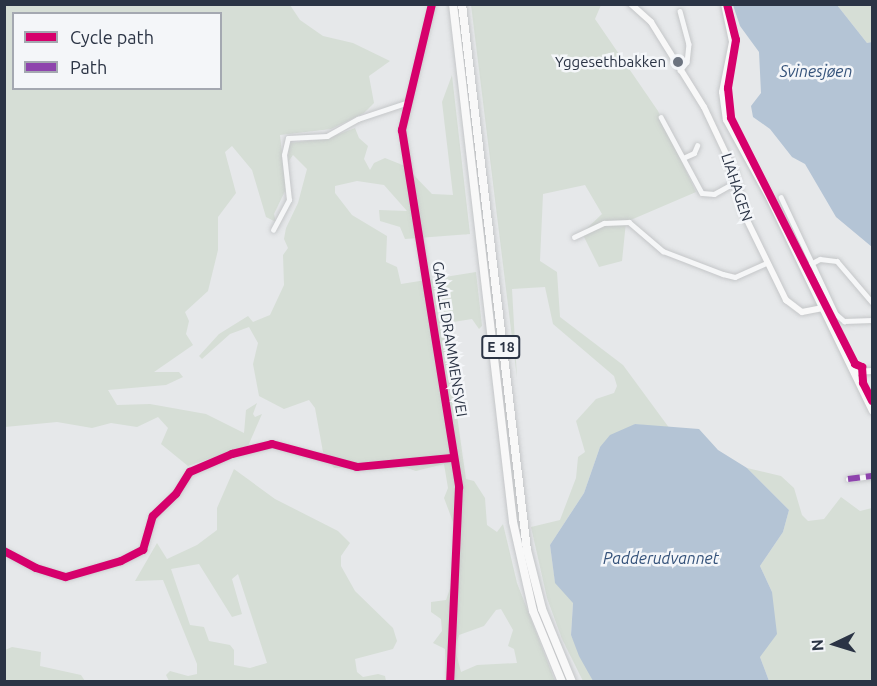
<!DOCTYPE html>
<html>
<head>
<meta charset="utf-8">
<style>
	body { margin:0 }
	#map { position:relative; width:877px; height:686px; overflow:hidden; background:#e6e8ea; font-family:Ubuntu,sans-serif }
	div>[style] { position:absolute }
	.green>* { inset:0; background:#d6ded6 }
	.water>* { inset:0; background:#b4c4d5 }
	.roads { filter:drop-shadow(0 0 2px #c4c6c8) drop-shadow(0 0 2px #c4c6c8) }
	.minor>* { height:4.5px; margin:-2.25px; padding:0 2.25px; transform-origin:2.25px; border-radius:2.25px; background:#f5f6f7 }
	.tertiary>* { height:5px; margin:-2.5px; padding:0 2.5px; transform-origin:2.5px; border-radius:2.5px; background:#f5f6f7 }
	.secondary>* { height:6px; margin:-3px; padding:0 3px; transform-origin:3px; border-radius:3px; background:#f8f8f8 }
	.motorway>* { height:8px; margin:-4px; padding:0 4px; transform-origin:4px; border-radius:4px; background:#f8f8f8 }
	.quiet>* { height:6px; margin-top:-3px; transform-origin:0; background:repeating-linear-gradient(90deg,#8e44ad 0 12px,transparent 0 18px) }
	.cycleway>* { height:8px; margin:-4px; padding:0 4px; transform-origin:4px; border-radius:4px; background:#d6006c }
	.dots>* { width:16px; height:16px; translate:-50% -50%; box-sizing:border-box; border:3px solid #f4f6f9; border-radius:50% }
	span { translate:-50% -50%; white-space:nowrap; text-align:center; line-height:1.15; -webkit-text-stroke:5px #f4f6f9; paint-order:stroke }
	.shield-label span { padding:2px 4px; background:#f4f6f9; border:2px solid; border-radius:4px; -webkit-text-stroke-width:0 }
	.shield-label { font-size:14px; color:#2b3445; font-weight:700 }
	.poi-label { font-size:15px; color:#2b3445 }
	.right { translate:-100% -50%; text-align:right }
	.street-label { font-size:15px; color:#2b3445 }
	.water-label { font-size:16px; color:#34527a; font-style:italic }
	.frame { position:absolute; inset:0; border:6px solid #2b3445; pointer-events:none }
	.legend { position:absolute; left:12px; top:12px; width:210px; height:78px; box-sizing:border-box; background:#f4f6f9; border:2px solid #a4a8b1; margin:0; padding:8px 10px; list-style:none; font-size:18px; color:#2b3445 }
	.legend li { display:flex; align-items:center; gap:12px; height:30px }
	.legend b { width:30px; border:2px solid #a4a8b1 }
	.north { position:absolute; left:805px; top:614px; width:60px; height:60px; -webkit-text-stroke:4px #f4f6f9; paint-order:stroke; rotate:266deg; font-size:16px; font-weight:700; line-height:24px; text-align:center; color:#2b3445 }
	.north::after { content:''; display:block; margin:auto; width:21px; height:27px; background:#2b3445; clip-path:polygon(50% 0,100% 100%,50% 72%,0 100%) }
</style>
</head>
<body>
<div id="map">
	<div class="green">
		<div style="clip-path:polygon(evenodd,4px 5px,290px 5px,300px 20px,323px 36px,353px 43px,390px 61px,369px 76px,374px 103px,364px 113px,331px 129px,280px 135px,286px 189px,274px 214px,276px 222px,266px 217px,252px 170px,232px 146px,225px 152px,236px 193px,218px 217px,218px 250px,208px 291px,185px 312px,189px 321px,186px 334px,193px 345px,154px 372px,179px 372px,183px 377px,166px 385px,108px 390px,117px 405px,150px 404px,206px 414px,244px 433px,246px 410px,257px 403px,253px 414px,255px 417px,262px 414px,248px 446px,188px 466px,161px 444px,168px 428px,158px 417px,137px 427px,111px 423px,92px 428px,57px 422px,5px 427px,4px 5px,14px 14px,220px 14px,220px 88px,14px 88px,14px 14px)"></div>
		<div style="clip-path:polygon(471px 5px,601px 5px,595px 19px,658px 111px,696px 192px,626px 222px,622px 261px,599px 267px,582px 233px,602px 214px,585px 185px,543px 194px,540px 261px,557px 272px,560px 317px,623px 365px,670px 429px,635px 424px,600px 447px,584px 493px,550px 545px,555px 582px,573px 602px,571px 635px,593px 681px,583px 681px,562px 639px,547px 598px,531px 527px,560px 520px,576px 478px,578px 457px,585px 452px,576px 421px,596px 399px,614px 393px,617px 386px,614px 376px,553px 324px,545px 287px,512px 289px,517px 378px)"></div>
		<div style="clip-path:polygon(837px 5px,872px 5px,872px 42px,867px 43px)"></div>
		<div style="clip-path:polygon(evenodd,452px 75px,470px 234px,405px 239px,400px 227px,380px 221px,379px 210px,407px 211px,384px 185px,357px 181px,335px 186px,335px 193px,352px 215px,387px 236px,386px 262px,397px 267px,401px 284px,476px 272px,482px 326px,479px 329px,472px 319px,447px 323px,445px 331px,466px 479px,474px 481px,485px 498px,487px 525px,497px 532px,503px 524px,517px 583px,555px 681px,446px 681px,445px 649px,433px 643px,442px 631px,441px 619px,431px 612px,431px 602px,446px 600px,452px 583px,456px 530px,444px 498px,448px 488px,444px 464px,416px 471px,404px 467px,334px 468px,323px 452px,315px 408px,309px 400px,284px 409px,259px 396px,253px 364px,258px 343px,249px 327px,230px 334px,202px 359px,199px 356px,219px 334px,248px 316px,253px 322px,270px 315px,284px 285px,283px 255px,288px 248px,284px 239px,286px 228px,298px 203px,307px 169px,293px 155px,288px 162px,289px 143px,326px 139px,355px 128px,359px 138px,368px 146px,364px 159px,370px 170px,374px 163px,385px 158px,405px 166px,432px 194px,453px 195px,442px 102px,452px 75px,501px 609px,513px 630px,508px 646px,514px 649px,517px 663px,477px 665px,461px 672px,455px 649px,459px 635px,484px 626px,496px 610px,501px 609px)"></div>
		<div style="clip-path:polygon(747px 468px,781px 476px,794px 488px,802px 515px,808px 521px,824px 519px,841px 497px,860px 511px,872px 508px,872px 681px,769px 681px,760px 657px,772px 592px,760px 566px,783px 532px,789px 510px)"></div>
		<div style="clip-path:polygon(evenodd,234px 469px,275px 499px,338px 531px,350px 543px,341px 556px,341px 566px,355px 591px,393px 628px,397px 641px,393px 649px,355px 659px,357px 672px,363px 677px,378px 674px,385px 676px,386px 681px,169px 681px,166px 675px,170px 671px,188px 676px,197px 674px,197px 664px,163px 580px,135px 581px,157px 543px,167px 559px,197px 545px,217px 530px,217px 508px,234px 469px,199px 564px,232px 617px,242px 614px,232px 579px,238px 574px,267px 663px,250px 668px,234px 665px,234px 650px,230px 645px,209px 641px,204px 627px,190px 625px,171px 569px,199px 564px)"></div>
		<div style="clip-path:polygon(12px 647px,41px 652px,40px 666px,81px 675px,85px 681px,5px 681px,5px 650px)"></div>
	</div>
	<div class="water">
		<div style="clip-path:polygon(733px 5px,837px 5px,867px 43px,872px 42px,872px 247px,836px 217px,805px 164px,792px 157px,770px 129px,753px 117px,751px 106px,761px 93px,759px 52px,740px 26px)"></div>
		<div style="clip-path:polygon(635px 424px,699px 429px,718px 450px,747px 468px,789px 510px,783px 532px,760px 566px,772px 592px,777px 634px,760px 657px,769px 681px,593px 681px,579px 656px,571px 635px,573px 603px,555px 583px,550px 545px,584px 493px,600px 447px,610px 435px)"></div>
	</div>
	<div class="roads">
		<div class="minor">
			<div style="left:680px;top:11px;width:34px;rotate:75deg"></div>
			<div style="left:689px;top:44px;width:18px;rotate:96deg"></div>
			<div style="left:687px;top:62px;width:11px;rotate:128deg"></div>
			<div style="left:661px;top:117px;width:86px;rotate:61.7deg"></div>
			<div style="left:702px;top:193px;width:12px;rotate:5deg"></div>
			<div style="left:714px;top:194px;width:26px;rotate:-29deg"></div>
			<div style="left:683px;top:158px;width:12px;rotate:-24deg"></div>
			<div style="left:694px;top:153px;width:8px;rotate:-67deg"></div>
			<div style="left:781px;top:197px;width:129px;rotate:64.8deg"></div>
			<div style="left:836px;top:314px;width:11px;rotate:41deg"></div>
			<div style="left:844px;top:321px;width:28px;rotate:-2deg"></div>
			<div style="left:273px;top:230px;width:34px;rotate:-62deg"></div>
			<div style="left:289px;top:200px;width:45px;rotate:-96.3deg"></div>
			<div style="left:284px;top:155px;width:17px;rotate:-77deg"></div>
			<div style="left:288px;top:138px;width:39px;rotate:-3deg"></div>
			<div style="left:327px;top:136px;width:35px;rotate:-29deg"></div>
			<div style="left:358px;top:119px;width:51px;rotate:-18.4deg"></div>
			<div style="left:574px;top:237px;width:33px;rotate:-25deg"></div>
			<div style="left:604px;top:223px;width:25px;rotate:-2deg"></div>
			<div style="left:629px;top:222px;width:45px;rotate:40.5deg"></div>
			<div style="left:663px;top:251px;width:64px;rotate:21deg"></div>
			<div style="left:723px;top:274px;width:12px;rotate:14deg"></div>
			<div style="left:735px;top:277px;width:35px;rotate:-24deg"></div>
			<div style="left:803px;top:268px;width:19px;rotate:-28deg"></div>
			<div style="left:820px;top:259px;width:17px;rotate:7deg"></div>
			<div style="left:837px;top:261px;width:54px;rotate:49.5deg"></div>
			<div style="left:848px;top:479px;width:24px;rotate:-7deg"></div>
			<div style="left:4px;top:551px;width:36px;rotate:28deg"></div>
			<div style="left:36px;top:568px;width:31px;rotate:17deg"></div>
			<div style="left:66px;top:577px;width:57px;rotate:-16.2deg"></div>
			<div style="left:121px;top:561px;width:25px;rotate:-27deg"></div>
			<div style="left:143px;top:550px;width:35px;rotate:-74deg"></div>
			<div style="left:153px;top:516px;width:32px;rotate:-44deg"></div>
			<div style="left:176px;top:494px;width:26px;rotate:-58deg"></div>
			<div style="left:190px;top:472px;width:46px;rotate:-23.2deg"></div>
			<div style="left:232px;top:454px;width:41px;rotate:-14deg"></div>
			<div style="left:272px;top:444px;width:88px;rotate:15.1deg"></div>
			<div style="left:357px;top:467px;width:96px;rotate:-5.4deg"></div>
		</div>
		<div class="tertiary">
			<div style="left:432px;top:4px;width:130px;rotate:103.4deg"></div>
			<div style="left:402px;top:130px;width:362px;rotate:80.9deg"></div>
			<div style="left:459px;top:487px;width:195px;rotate:92.6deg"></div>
		</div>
		<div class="secondary">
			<div style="left:631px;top:4px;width:27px;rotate:42deg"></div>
			<div style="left:651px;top:22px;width:100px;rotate:58.1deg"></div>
			<div style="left:704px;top:107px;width:73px;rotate:64.8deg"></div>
			<div style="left:735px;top:173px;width:42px;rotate:77.6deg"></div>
			<div style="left:744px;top:214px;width:96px;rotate:64deg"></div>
			<div style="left:786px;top:300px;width:20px;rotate:37deg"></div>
			<div style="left:802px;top:312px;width:21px;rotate:-11deg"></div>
			<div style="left:724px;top:4px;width:39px;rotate:78deg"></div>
			<div style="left:732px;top:42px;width:51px;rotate:101.3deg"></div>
			<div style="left:722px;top:92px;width:28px;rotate:82deg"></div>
			<div style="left:726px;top:120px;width:89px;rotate:61.1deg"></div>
			<div style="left:769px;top:198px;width:237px;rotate:64.2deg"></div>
			<div style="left:854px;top:372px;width:18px;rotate:-3deg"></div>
		</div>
		<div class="motorway">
			<div style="left:453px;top:4px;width:521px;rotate:83.39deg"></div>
			<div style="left:513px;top:522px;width:91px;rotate:77.3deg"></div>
			<div style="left:533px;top:611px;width:77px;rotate:67.8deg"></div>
			<div style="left:462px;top:4px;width:550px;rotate:83.21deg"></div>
			<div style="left:527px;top:550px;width:61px;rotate:75.7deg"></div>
			<div style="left:542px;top:609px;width:79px;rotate:67.7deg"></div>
		</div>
	</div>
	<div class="quiet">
		<div style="left:848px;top:479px;width:24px;rotate:-7deg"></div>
	</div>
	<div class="cycleway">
		<div style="left:432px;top:4px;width:130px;rotate:103.4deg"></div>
		<div style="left:402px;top:130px;width:362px;rotate:80.9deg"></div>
		<div style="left:459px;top:487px;width:195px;rotate:92.6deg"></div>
		<div style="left:727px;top:4px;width:37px;rotate:76deg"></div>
		<div style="left:736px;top:40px;width:49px;rotate:99.5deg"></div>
		<div style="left:728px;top:88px;width:30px;rotate:84deg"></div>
		<div style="left:731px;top:118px;width:275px;rotate:63.2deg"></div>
		<div style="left:855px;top:364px;width:8px;rotate:23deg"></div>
		<div style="left:862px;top:367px;width:16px;rotate:86deg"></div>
		<div style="left:863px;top:383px;width:20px;rotate:63deg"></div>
		<div style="left:4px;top:551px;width:36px;rotate:28deg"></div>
		<div style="left:36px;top:568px;width:31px;rotate:17deg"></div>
		<div style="left:66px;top:577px;width:57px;rotate:-16.2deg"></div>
		<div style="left:121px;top:561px;width:25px;rotate:-27deg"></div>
		<div style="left:143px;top:550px;width:35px;rotate:-74deg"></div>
		<div style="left:153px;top:516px;width:32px;rotate:-44deg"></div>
		<div style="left:176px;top:494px;width:26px;rotate:-58deg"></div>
		<div style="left:190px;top:472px;width:46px;rotate:-23.2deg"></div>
		<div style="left:232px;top:454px;width:41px;rotate:-14deg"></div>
		<div style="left:272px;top:444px;width:88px;rotate:15.1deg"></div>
		<div style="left:357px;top:467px;width:96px;rotate:-5.4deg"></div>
	</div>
	<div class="dots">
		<div style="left:678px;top:62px;background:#6c737f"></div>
	</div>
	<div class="shield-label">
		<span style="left:501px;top:347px">E 18</span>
	</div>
	<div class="poi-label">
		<span class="right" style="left:666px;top:62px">Yggesethbakken</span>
	</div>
	<div class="street-label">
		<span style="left:737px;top:187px;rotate:72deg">LIAHAGEN</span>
		<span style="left:450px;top:339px;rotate:81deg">GAMLE DRAMMENSVEI</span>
	</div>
	<div class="water-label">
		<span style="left:816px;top:71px">Svinesjøen</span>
		<span style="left:661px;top:558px">Padderudvannet</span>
	</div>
	<div class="frame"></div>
	<ul class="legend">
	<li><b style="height:8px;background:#d6006c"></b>Cycle path</li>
	<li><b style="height:8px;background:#8e44ad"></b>Path</li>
	</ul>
	<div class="north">N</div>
</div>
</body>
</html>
